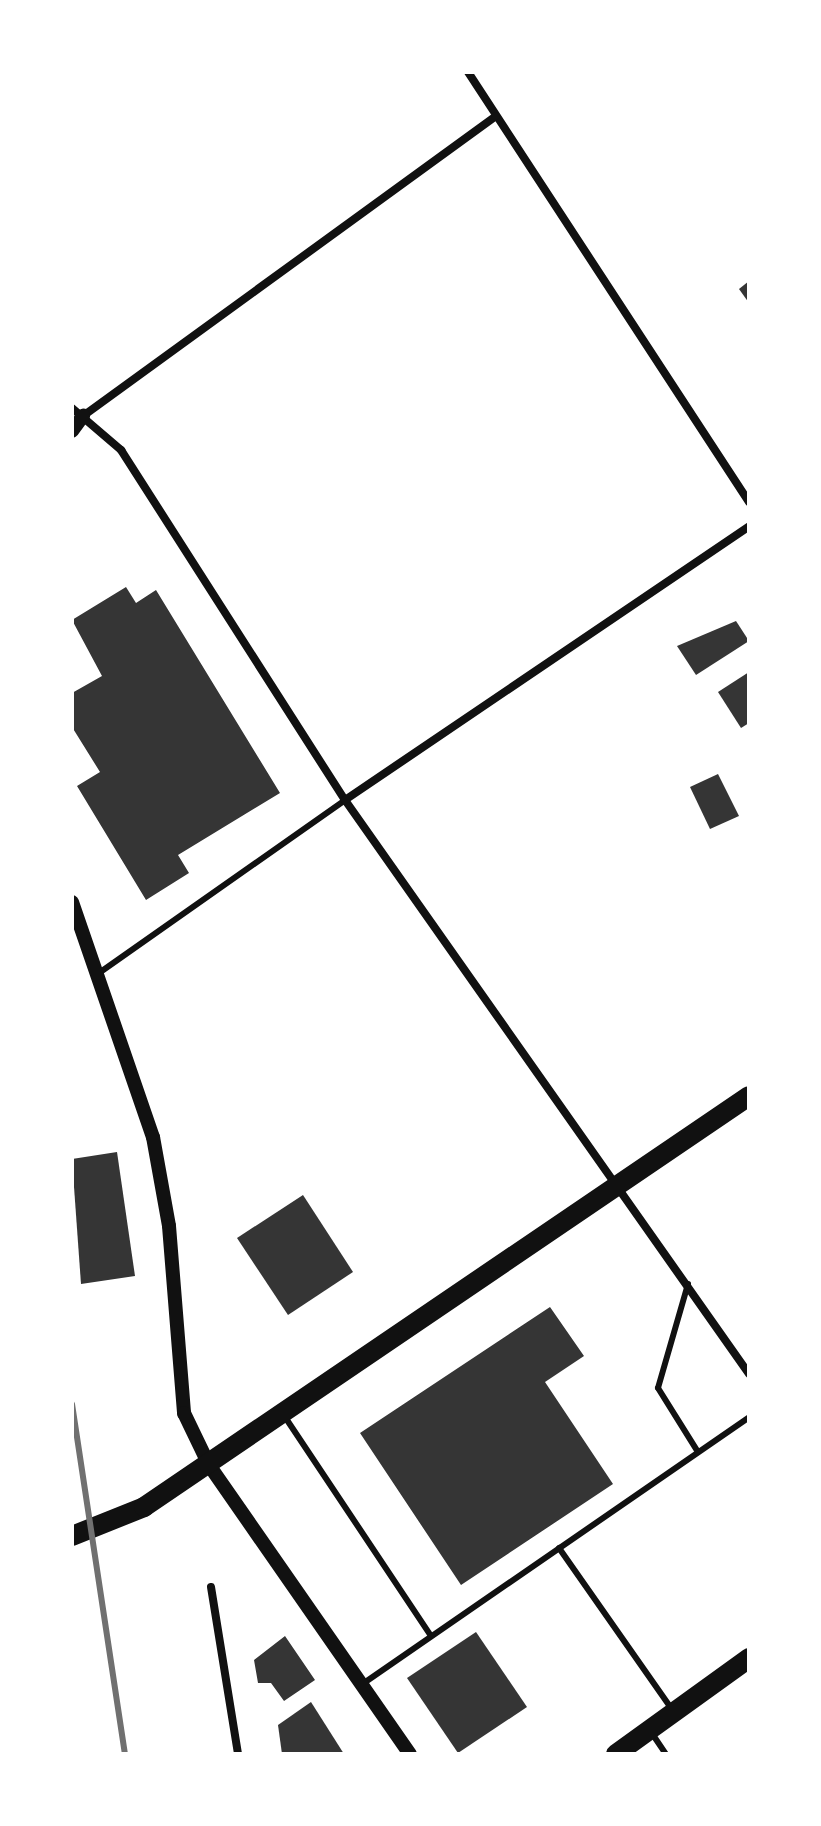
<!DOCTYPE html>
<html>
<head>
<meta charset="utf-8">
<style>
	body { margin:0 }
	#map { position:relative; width:821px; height:1826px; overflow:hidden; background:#fff; font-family:"Work Sans",sans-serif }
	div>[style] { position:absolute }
	.building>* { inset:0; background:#353535 }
	.service>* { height:6px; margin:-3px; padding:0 3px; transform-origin:3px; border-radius:3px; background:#111 }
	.minor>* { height:8px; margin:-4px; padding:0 4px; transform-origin:4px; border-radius:4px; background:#111 }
	.tertiary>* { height:14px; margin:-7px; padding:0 7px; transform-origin:7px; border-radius:7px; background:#111 }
	.primary>* { height:20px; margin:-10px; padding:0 10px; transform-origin:10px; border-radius:10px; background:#111 }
	.rail>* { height:6px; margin:-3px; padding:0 3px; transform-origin:3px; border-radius:3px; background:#707070 }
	span { translate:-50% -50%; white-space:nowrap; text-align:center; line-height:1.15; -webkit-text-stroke:8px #fff; paint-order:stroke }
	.frame { position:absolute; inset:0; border:74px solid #fff; pointer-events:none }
</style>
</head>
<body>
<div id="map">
	<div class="building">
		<div style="clip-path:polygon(749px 281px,749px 303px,739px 289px)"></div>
		<div style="clip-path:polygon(126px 587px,136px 603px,156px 590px,280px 793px,178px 855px,189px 873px,146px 900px,77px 786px,100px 772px,72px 727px,72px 693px,102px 676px,72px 620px)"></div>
		<div style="clip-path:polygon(736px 621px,749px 641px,696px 675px,677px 646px)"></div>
		<div style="clip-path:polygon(749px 672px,749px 723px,741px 728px,718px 692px)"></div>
		<div style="clip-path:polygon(718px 774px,739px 816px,710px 829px,690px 787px)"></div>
		<div style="clip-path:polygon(117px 1152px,135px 1276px,81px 1284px,72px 1159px)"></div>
		<div style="clip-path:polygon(303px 1195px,353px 1272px,288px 1315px,237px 1238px)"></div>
		<div style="clip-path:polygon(550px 1307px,584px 1356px,545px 1382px,613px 1484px,461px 1585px,360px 1433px)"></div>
		<div style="clip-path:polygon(476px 1632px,527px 1707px,458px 1753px,407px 1678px)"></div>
		<div style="clip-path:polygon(285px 1636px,315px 1680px,284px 1701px,271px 1683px,258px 1683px,254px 1660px)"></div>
		<div style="clip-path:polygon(311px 1702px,344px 1754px,282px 1754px,278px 1725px)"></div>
	</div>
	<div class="service">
		<div style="left:99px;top:973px;width:301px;rotate:-35.1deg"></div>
		<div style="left:688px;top:1284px;width:108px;rotate:106.1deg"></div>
		<div style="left:658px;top:1388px;width:75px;rotate:58deg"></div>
		<div style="left:285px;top:1417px;width:263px;rotate:56.3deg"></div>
		<div style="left:559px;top:1548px;width:195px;rotate:55deg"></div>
		<div style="left:361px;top:1685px;width:472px;rotate:-34.6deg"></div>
		<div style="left:651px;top:1732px;width:27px;rotate:56deg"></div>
	</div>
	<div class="minor">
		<div style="left:468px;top:72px;width:514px;rotate:56.84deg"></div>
		<div style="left:72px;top:408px;width:65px;rotate:40.6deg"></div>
		<div style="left:121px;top:450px;width:416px;rotate:57.4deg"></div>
		<div style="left:345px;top:800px;width:702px;rotate:54.86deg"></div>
		<div style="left:83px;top:416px;width:510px;rotate:-35.99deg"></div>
		<div style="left:345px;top:800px;width:488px;rotate:-34.1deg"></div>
		<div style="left:211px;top:1587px;width:169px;rotate:80.8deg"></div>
	</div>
	<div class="tertiary">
		<div style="left:72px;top:431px;width:19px;rotate:-54deg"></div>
		<div style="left:72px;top:902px;width:249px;rotate:71deg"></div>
		<div style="left:153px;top:1137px;width:90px;rotate:79.8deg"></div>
		<div style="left:169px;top:1226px;width:188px;rotate:85.4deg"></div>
		<div style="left:184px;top:1413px;width:58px;rotate:64.3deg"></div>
		<div style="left:209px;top:1465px;width:352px;rotate:55.2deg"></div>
	</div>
	<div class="primary">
		<div style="left:72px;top:1536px;width:78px;rotate:-21.9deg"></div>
		<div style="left:144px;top:1507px;width:731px;rotate:-34.19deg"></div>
		<div style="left:616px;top:1754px;width:164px;rotate:-35.8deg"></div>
	</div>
	<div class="rail">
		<div style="left:72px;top:1404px;width:354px;rotate:81.4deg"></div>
	</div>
	<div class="frame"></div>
</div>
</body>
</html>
